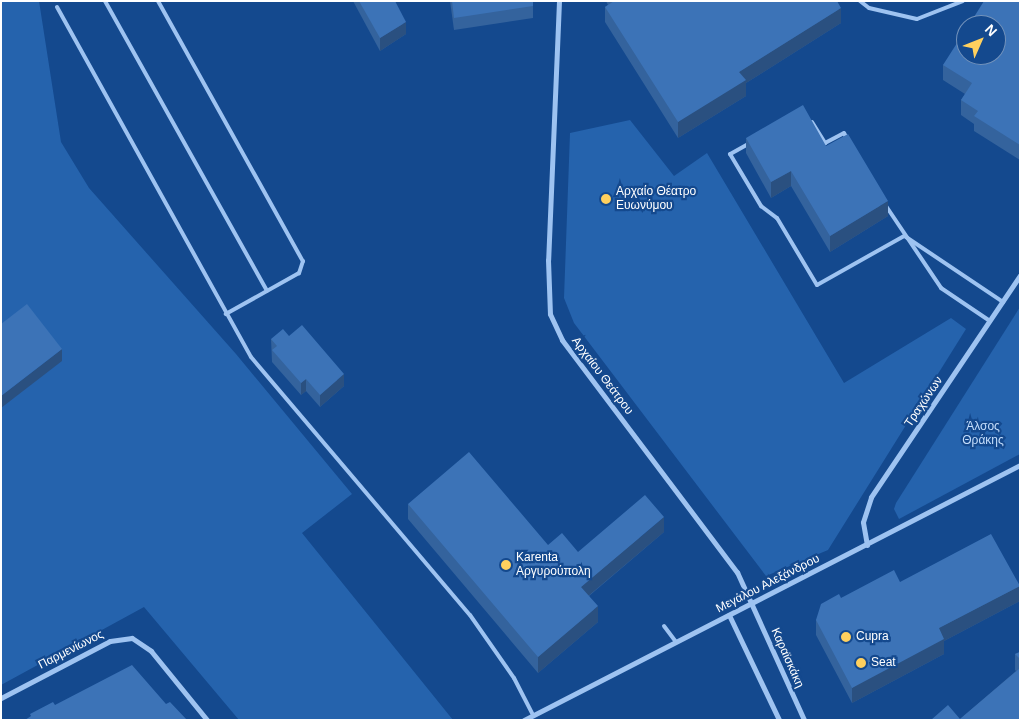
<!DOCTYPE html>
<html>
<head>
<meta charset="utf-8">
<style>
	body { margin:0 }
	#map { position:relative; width:1021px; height:721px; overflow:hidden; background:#14498e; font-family:Helvetica,sans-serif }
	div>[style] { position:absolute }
	.green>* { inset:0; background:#2563ad }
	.service>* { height:4px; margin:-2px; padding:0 2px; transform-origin:2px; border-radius:2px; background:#9ec3f1 }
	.minor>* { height:5px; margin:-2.5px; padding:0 2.5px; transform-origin:2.5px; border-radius:2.5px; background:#9ec3f1 }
	.wall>* { inset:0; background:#34639d }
	.shaded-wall>* { inset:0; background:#2a5080 }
	.building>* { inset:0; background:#3c73b7 }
	.dots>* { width:14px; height:14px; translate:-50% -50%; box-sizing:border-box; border:2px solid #14498e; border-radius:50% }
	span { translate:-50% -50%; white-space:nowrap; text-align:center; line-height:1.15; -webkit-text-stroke:4.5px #14498e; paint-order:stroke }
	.poi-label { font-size:12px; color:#fff }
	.left { translate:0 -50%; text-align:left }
	.street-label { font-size:12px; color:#fff }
	.park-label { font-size:12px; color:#c5defc }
	.frame { position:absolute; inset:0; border:2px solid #fff; pointer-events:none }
	.north { position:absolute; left:956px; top:15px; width:50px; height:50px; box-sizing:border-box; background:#14498e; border:1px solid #7292bb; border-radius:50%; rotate:46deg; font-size:14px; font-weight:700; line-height:20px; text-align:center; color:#fff }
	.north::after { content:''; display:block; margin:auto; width:18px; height:22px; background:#ffd05e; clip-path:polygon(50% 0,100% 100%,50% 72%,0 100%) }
</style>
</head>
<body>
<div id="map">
	<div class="green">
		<div style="clip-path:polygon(1px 1px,39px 1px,61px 142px,89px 188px,236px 354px,352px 494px,302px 533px,453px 720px,239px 720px,144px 607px,1px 685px)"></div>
		<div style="clip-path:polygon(630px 120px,674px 176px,707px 153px,844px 383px,951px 318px,966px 329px,828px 550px,766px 576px,574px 323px,564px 298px,570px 133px)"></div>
		<div style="clip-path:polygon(1020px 307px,1020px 454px,899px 519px,894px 509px,896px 503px)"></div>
	</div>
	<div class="service">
		<div style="left:105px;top:1px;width:332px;rotate:60.8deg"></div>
		<div style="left:158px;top:1px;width:298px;rotate:60.9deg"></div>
		<div style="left:303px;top:261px;width:13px;rotate:108deg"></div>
		<div style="left:299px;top:273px;width:84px;rotate:150.7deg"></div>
		<div style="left:860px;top:1px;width:11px;rotate:38deg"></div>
		<div style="left:869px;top:8px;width:49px;rotate:12.9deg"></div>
		<div style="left:917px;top:19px;width:49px;rotate:-21.4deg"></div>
		<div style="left:57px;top:7px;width:400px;rotate:61deg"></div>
		<div style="left:251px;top:357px;width:338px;rotate:49.7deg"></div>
		<div style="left:470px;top:615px;width:77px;rotate:55.1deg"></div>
		<div style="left:514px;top:678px;width:42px;rotate:62.8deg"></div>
		<div style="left:812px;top:122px;width:25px;rotate:58deg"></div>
		<div style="left:825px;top:143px;width:21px;rotate:-28deg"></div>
		<div style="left:844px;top:133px;width:7px;rotate:63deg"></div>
		<div style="left:750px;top:143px;width:23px;rotate:151deg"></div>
		<div style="left:730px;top:154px;width:61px;rotate:59.2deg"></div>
		<div style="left:761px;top:206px;width:20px;rotate:37deg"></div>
		<div style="left:777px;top:218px;width:78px;rotate:59.2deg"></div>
		<div style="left:817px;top:285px;width:100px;rotate:-29.4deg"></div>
		<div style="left:886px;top:206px;width:99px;rotate:56.1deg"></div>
		<div style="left:941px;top:288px;width:59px;rotate:34deg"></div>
		<div style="left:906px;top:237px;width:117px;rotate:33.8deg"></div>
		<div style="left:664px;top:626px;width:20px;rotate:53deg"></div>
	</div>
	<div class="minor">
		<div style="left:559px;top:1px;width:259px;rotate:92.4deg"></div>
		<div style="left:548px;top:260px;width:54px;rotate:87.9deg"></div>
		<div style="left:550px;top:314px;width:29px;rotate:65deg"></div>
		<div style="left:562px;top:340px;width:291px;rotate:53deg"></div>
		<div style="left:737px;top:572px;width:162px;rotate:65.6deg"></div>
		<div style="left:867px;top:545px;width:23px;rotate:-100deg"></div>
		<div style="left:863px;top:522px;width:26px;rotate:-72deg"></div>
		<div style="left:871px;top:497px;width:267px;rotate:-56.1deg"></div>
		<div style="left:729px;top:615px;width:116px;rotate:64.5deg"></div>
		<div style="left:1px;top:698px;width:123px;rotate:-27.6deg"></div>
		<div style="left:110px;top:641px;width:22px;rotate:-8deg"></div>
		<div style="left:132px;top:638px;width:23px;rotate:34deg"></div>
		<div style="left:151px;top:651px;width:89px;rotate:50.9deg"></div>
		<div style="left:524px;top:720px;width:558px;rotate:-27.21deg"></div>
	</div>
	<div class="wall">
		<div style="clip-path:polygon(353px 1px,395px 1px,406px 34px,380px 51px)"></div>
		<div style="clip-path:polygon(450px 1px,533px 1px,533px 18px,454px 30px)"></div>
		<div style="clip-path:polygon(606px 1px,837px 1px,841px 23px,746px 83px,746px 96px,678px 138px,605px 22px,605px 7px,608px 5px)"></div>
		<div style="clip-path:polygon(1020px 1px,1020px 160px,974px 131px,974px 124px,961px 115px,961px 100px,965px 94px,943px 80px,943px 65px)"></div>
		<div style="clip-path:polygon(746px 138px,826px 146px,888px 216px,830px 252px,791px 186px,771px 198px,746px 153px)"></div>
		<div style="clip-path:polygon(289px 336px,344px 386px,320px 407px,306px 391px,301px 395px,272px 362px,271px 339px)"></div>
		<div style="clip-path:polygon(408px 504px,548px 545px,578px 552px,664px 532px,589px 596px,598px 622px,538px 673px,408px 519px)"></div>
		<div style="clip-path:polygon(900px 582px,1020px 586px,1020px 601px,944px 641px,944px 654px,852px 703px,816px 635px,816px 620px,841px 598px)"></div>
		<div style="clip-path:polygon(1020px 652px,1020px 720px,960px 719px,1016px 671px,1015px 670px,1015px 654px)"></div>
	</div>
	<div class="shaded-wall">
		<div style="clip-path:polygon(841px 8px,841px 23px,746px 83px,746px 96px,678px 138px,678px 122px,739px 72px)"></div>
		<div style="clip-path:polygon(406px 22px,406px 34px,380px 51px,380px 38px)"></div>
		<div style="clip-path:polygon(791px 171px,791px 186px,771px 198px,771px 182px)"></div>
		<div style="clip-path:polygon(888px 201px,888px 216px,830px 252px,830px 236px)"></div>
		<div style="clip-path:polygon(62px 349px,62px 361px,1px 408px,1px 396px)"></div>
		<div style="clip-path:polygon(344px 374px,344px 386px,320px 407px,320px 395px)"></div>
		<div style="clip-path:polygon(306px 379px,306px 391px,301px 395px,301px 383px)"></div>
		<div style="clip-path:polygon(664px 517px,664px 532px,581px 602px,581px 587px)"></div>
		<div style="clip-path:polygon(1020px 586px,1020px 601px,944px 641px,944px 654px,852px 703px,852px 688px,939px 628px)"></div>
		<div style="clip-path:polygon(598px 606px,598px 622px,538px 673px,538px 657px)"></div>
	</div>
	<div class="building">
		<div style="clip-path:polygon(359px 1px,395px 1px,406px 22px,380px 38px)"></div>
		<div style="clip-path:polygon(452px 1px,533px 1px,533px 6px,454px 18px)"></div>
		<div style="clip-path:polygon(614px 1px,837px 1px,841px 8px,739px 72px,746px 80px,678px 122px,605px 7px)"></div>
		<div style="clip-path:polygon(984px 1px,1020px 1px,1020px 145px,974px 116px,978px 111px,961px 100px,972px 83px,943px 65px,966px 29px,966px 55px,996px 55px,996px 25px,969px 25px)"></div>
		<div style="clip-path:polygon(803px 105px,826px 146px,848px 134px,888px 201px,830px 236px,791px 171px,771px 182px,746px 138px)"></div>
		<div style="clip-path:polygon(27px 304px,62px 349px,1px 396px,1px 324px)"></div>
		<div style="clip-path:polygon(302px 325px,344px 374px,320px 395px,306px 379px,301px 383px,272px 350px,277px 346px,271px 339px,283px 329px,289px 336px)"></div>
		<div style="clip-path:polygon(469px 452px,548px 545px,562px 533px,578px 552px,645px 495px,664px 517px,581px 587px,598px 606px,538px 657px,408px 504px)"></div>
		<div style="clip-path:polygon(991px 534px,1020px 586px,939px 628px,944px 639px,852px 688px,816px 620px,821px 604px,839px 594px,841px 598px,894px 570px,900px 582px)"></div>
		<div style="clip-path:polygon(1020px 652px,1020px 659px,1015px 654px)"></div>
		<div style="clip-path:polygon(132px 665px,166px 704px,170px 702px,187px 720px,25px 720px,31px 716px,30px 714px,53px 702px,55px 705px)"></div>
		<div style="clip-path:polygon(1020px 668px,1020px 720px,931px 720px,948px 705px,960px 719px)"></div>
	</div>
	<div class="dots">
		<div style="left:606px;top:199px;background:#ffd05e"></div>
		<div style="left:506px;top:565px;background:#ffd05e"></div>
		<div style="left:846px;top:637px;background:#ffd05e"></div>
		<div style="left:861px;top:663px;background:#ffd05e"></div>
	</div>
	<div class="poi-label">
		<span class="left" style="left:616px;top:199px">Αρχαίο Θέατρο<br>Ευωνύμου</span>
		<span class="left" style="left:516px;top:565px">Karenta<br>Αργυρούπολη</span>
		<span class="left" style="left:856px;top:637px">Cupra</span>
		<span class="left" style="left:871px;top:663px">Seat</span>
	</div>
	<div class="street-label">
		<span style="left:602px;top:376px;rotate:53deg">Αρχαίου Θεάτρου</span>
		<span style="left:924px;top:402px;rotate:-56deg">Τραχώνων</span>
		<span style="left:768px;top:584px;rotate:-27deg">Μεγάλου Αλεξάνδρου</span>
		<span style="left:71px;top:650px;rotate:-27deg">Παρμενίωνος</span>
		<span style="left:787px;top:658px;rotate:66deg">Καραϊσκάκη</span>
	</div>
	<div class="park-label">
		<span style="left:983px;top:434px">Άλσος<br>Θράκης</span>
	</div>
	<div class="frame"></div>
	<div class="north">N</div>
</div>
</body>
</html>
